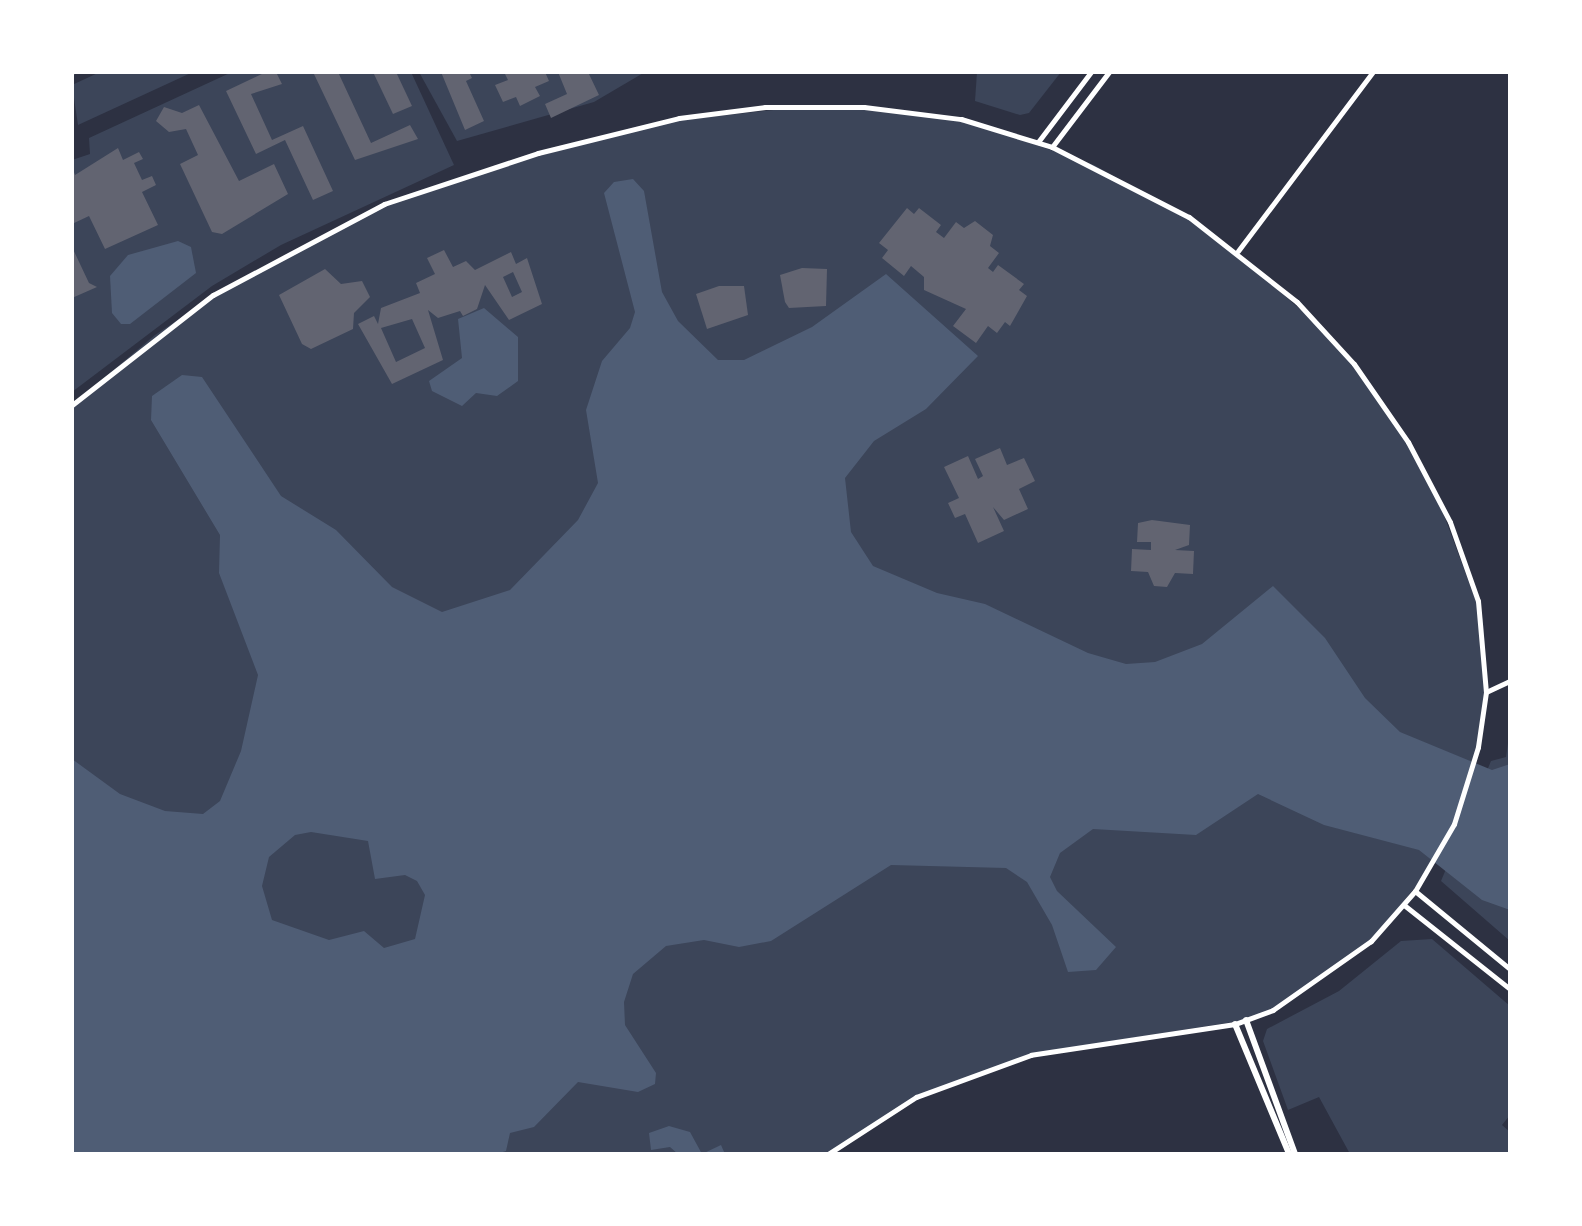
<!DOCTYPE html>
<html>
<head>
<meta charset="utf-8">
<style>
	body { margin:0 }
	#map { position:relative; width:1582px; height:1226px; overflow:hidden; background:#2d3142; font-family:Manrope,sans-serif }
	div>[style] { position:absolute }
	.green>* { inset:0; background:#3c4559 }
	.water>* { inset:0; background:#4f5d75 }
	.building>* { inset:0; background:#626471 }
	.path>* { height:2px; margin:-1px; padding:0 1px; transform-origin:1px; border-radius:1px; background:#fff }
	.minor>* { height:4.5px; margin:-2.25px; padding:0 2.25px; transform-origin:2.25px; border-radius:2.25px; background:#fff }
	.tertiary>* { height:5px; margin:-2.5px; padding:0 2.5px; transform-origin:2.5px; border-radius:2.5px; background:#fff }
	.secondary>* { height:6px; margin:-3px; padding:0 3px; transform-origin:3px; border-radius:3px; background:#fff }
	span { translate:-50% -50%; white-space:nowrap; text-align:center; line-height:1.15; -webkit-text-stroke:5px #fff; paint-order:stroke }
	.frame { position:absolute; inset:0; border:74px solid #fff; pointer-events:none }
</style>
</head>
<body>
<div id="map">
	<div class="green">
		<div style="clip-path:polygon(100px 72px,193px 72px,78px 125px,72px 85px)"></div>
		<div style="clip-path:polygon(232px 72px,411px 72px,454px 165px,281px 245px,212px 286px,72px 392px,72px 160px,90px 154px,89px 138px)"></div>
		<div style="clip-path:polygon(419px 72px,645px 72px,594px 102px,457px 141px)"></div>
		<div style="clip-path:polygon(977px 72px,1061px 72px,1029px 113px,1020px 115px,975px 101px)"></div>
		<div style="clip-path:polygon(819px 105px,961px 119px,1094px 165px,1212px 232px,1327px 333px,1389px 412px,1436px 494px,1483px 620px,1487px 682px,1478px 747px,1425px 875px,1371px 941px,1273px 1010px,1246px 1020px,1042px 1052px,916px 1097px,828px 1154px,72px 1154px,72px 405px,155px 335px,233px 283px,409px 194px,654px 123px)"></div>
		<div style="clip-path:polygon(1510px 729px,1510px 941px,1441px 881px,1491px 761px,1506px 757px)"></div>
		<div style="clip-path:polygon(1432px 939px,1510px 1006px,1510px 1115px,1502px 1125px,1510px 1132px,1510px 1154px,1350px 1154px,1319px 1097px,1288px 1110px,1263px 1041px,1267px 1029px,1339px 991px,1401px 941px)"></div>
	</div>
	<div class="water">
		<div style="clip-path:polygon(evenodd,633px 179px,644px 191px,662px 292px,678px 321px,718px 360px,744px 360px,812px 327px,886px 274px,978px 356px,926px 409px,874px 441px,845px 478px,851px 532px,873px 566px,937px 593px,985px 604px,1088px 653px,1126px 664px,1155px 662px,1202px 644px,1273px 586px,1325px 638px,1365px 698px,1400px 732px,1492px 770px,1510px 764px,1510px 910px,1482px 900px,1419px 850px,1324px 825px,1258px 794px,1196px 835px,1093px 829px,1060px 853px,1050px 877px,1057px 891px,1116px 947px,1096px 970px,1068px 972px,1052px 925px,1027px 882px,1006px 868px,891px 865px,771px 941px,739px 947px,704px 940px,666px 946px,633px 974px,624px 1002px,625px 1025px,656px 1073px,655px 1084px,638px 1092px,578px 1082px,534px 1127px,510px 1133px,506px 1151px,496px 1154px,72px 1154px,72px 759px,120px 794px,165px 811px,203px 814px,220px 801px,241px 751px,258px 675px,219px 573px,220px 535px,151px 420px,152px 396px,182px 375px,202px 377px,281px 496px,336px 530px,392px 587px,442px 612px,510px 590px,578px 520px,598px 483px,586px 410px,602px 361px,630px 328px,635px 312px,604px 193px,614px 182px,633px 179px,311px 832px,368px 841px,375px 879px,405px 875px,417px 881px,425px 895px,415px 939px,384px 948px,364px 931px,329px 940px,272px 920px,262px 886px,269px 857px,295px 835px,311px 832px)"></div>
		<div style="clip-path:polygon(178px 241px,191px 247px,196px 273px,130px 324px,121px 324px,112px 313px,110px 276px,128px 255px)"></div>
		<div style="clip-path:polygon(484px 308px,518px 337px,518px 381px,497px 396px,476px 393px,462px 406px,432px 391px,429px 381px,462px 358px,458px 319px)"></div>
		<div style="clip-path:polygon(669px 1126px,690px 1132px,702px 1154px,721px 1145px,725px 1154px,678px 1154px,670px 1147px,651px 1150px,649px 1133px)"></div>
	</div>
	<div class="building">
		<div style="clip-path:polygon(266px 72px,276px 72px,282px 84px,251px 94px,272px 140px,303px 126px,333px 191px,313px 200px,285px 140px,256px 154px,226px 91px)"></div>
		<div style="clip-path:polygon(313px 72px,338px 72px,371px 143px,410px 125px,418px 139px,355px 160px)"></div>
		<div style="clip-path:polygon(373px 72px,396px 72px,412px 106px,393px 114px)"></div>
		<div style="clip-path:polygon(441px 72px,469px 72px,472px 78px,466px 81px,484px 121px,465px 130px)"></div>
		<div style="clip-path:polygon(504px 72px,545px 72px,549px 81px,535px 87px,540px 96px,520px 106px,516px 97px,503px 102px,495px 85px,508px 80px)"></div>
		<div style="clip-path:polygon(558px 72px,588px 72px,599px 95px,551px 118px,545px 104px,567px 94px)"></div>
		<div style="clip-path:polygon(199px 105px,239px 181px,274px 164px,288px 194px,222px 234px,212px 232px,180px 164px,198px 155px,186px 129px,169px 132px,156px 121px,164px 107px,182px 113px)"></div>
		<div style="clip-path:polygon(118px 148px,123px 160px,139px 152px,143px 159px,134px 163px,142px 180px,152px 176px,156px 185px,142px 192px,158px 225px,105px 249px,89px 216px,72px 224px,72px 167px,75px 175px)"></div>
		<div style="clip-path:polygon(907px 208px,914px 214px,919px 208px,941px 225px,936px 232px,944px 238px,956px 222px,964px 228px,975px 221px,993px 235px,990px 246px,999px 253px,988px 268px,993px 272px,998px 265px,1024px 284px,1019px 290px,1027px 296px,1010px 326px,1005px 322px,997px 333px,988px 326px,976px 343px,953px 326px,966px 309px,924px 290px,924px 277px,911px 266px,904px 276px,882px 258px,888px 250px,879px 243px)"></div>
		<div style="clip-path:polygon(72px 247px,89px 283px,97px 287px,72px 298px)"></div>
		<div style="clip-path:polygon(evenodd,444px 250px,453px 267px,466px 261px,475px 270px,511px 252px,516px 264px,527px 258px,542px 304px,509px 320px,485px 285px,477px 309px,463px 316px,460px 311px,438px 318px,428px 310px,443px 360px,392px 384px,358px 324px,374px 316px,378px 324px,381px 308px,420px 293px,416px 283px,435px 274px,427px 258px,444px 250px,513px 272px,522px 292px,512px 297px,503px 277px,513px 272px,444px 250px,412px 319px,425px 348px,396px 362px,381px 328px,412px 319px)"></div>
		<div style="clip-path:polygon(802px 268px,827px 269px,826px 306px,789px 308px,785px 302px,780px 275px)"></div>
		<div style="clip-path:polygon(325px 269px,341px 284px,362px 281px,370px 297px,354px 313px,353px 329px,311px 349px,302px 344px,279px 295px)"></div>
		<div style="clip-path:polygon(719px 286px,744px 286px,748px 315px,707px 329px,696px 294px)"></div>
		<div style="clip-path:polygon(1000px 448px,1007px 465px,1024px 458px,1035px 481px,1019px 489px,1028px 509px,1004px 520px,993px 507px,1004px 531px,978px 543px,965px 514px,955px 518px,948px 503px,959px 498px,944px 467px,968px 456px,978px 479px,983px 476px,975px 459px)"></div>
		<div style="clip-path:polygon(1152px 520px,1190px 525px,1189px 545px,1175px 550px,1194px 551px,1193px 574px,1175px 573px,1167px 587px,1154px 586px,1148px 572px,1131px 571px,1132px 549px,1151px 550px,1151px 542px,1137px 542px,1138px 523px)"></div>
	</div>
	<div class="path">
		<div style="left:72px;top:74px;width:5px;rotate:-22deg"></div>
	</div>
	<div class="minor">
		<div style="left:1238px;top:251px;width:224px;rotate:-53deg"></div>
	</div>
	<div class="tertiary">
		<div style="left:1038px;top:142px;width:88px;rotate:-52.9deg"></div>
		<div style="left:1052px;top:147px;width:94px;rotate:-52.8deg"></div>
		<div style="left:72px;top:405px;width:179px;rotate:-38deg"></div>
		<div style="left:213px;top:295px;width:194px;rotate:-28deg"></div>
		<div style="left:384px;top:204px;width:162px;rotate:-18.3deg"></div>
		<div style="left:538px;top:153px;width:145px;rotate:-13.9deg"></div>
		<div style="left:679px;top:118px;width:87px;rotate:-7.3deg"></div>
		<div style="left:765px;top:107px;width:99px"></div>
		<div style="left:864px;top:107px;width:98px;rotate:7.1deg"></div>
		<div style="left:961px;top:119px;width:95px;rotate:17.1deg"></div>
		<div style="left:1052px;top:147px;width:154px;rotate:27.1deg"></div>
		<div style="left:1189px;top:217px;width:137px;rotate:38.2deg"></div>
		<div style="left:1297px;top:302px;width:84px;rotate:47.4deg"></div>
		<div style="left:1354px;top:364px;width:95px;rotate:55.3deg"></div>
		<div style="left:1408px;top:442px;width:90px;rotate:62.3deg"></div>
		<div style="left:1450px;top:522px;width:84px;rotate:70.5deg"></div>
		<div style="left:1478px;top:601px;width:91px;rotate:85deg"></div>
		<div style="left:1486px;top:692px;width:56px;rotate:98.3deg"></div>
		<div style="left:1478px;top:747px;width:81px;rotate:107.3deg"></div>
		<div style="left:1454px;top:824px;width:78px;rotate:120.2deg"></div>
		<div style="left:1415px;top:891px;width:67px;rotate:131.3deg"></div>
		<div style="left:1371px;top:941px;width:120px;rotate:144.9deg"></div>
		<div style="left:1273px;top:1010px;width:40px;rotate:159.8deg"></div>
		<div style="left:1235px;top:1024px;width:206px;rotate:171.4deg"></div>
		<div style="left:1031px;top:1055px;width:122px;rotate:159.9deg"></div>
		<div style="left:916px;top:1097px;width:105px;rotate:147.1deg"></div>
		<div style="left:1486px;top:692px;width:26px;rotate:-25deg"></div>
		<div style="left:1415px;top:891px;width:123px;rotate:39.4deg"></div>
		<div style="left:1404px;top:905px;width:135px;rotate:38.4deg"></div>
	</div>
	<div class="secondary">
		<div style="left:1246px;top:1020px;width:143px;rotate:69.9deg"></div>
		<div style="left:1235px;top:1024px;width:141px;rotate:67.4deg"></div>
	</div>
	<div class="frame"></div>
</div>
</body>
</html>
